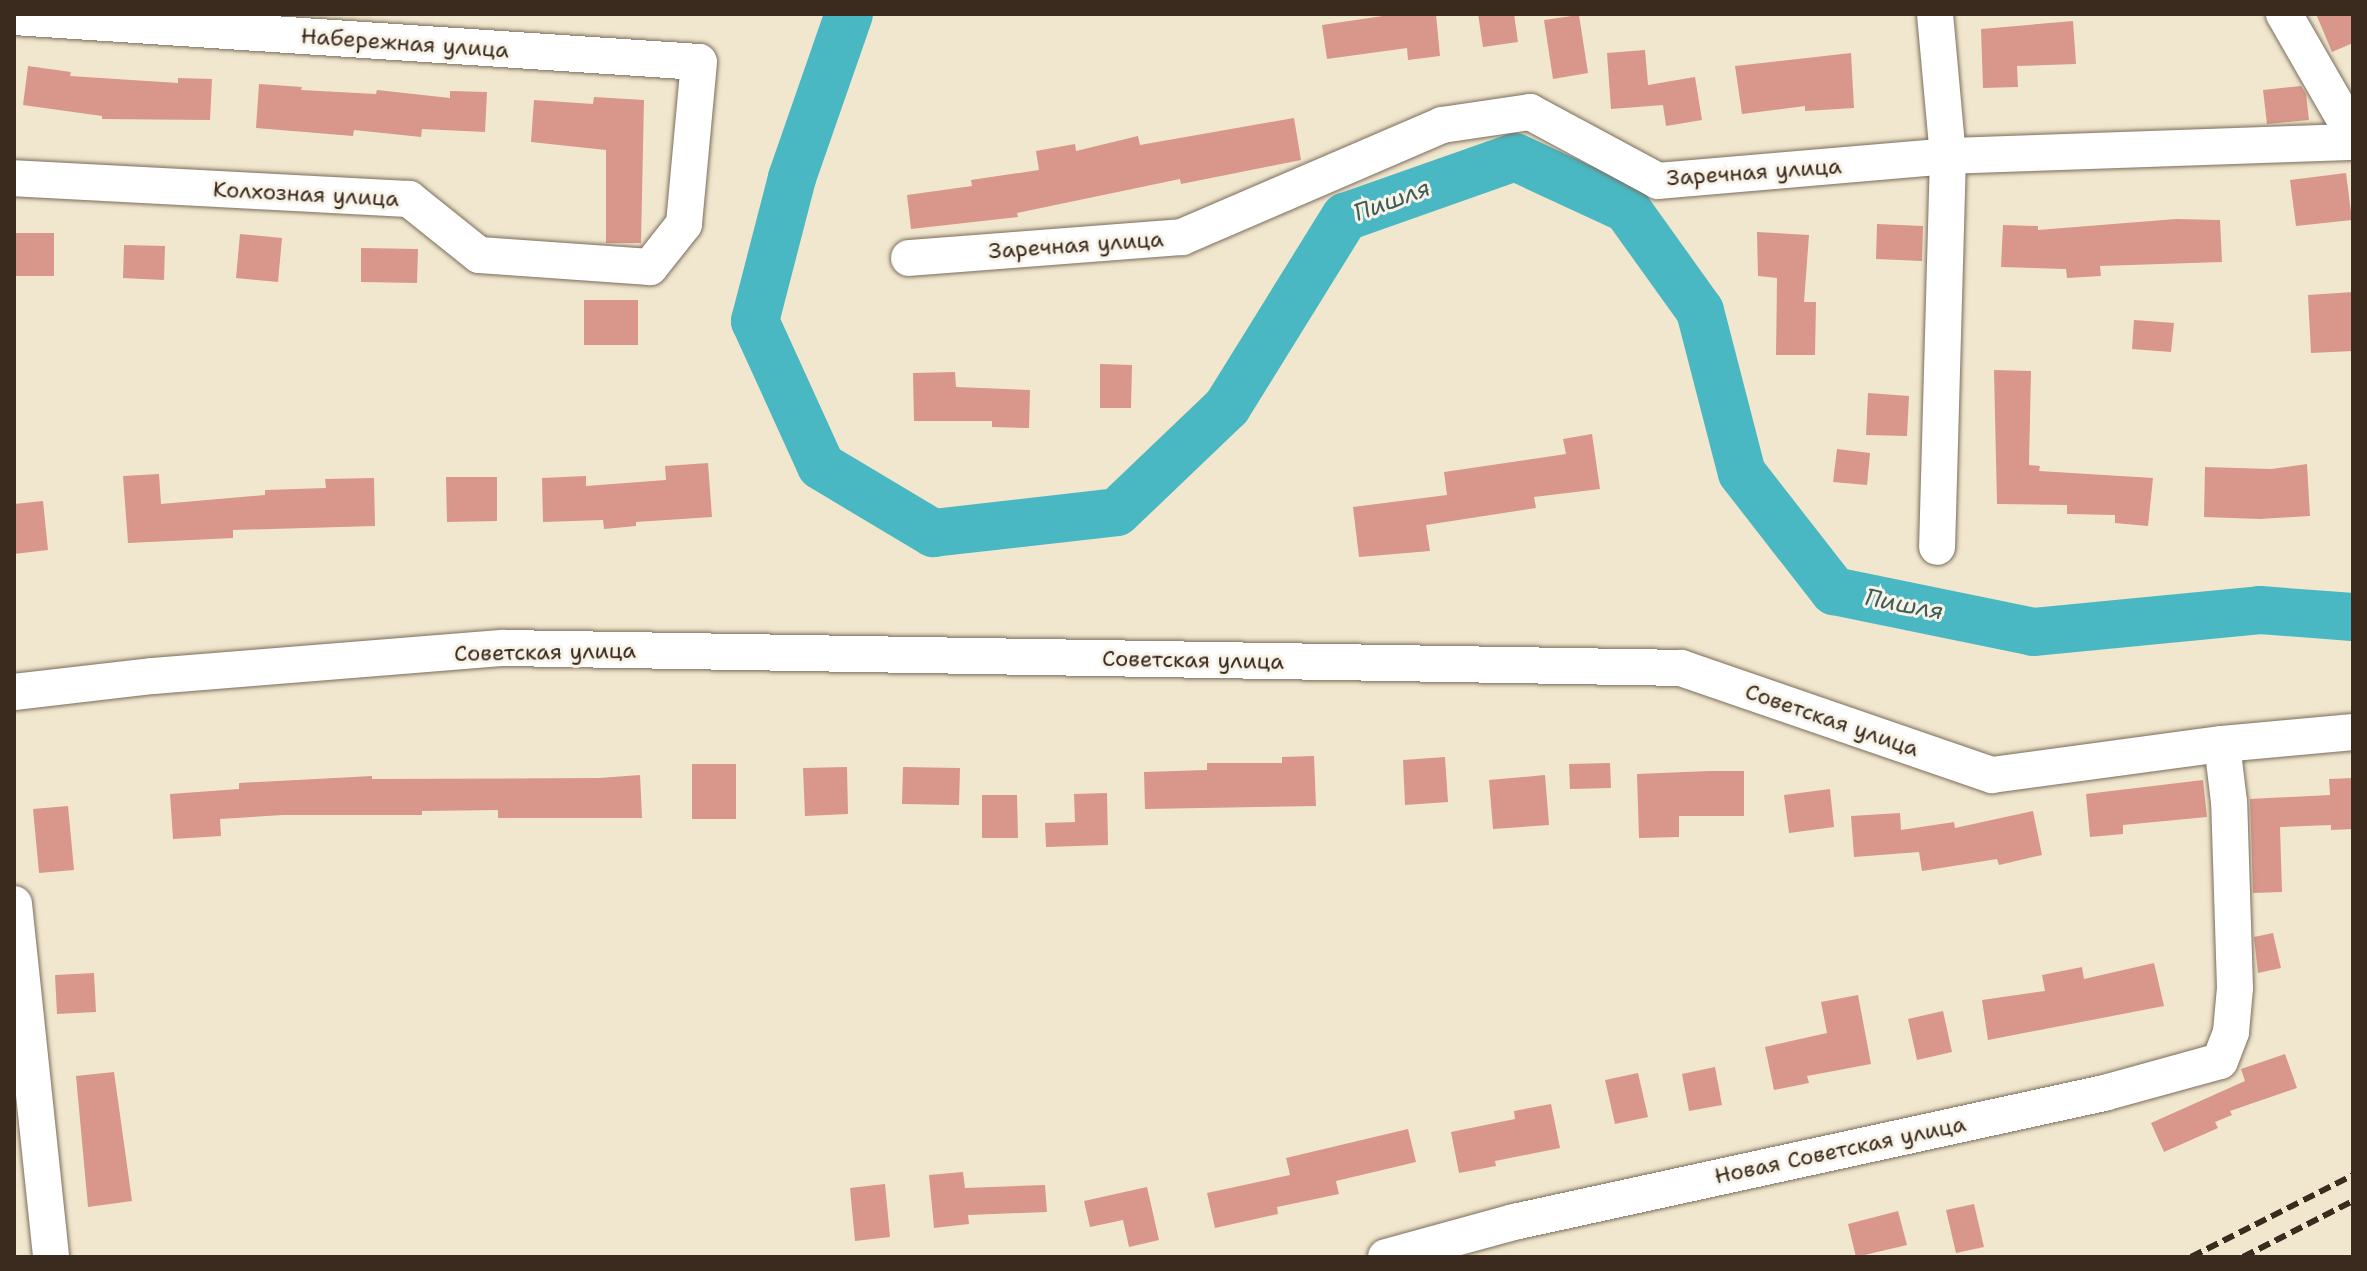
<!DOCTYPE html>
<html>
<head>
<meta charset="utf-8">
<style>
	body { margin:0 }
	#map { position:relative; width:2367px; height:1271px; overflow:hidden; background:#f1e7ce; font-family:"Shantell Sans",sans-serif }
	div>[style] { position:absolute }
	.river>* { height:48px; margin:-24px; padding:0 24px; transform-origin:24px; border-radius:24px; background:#4ab8c2 }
	.building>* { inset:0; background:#d8978a }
	.roads { filter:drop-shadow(0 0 2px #7b6c5c) drop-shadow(0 0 2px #7b6c5c) }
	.minor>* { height:36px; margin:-18px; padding:0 18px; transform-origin:18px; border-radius:18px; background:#fff }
	.rail>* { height:6px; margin-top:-3px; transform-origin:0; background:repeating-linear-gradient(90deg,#3b2a1e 0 12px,transparent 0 18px) }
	span { translate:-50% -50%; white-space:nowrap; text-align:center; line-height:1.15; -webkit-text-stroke:6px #f7f3e8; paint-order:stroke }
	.street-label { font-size:22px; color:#3b2a1e }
	.water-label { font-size:24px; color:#405c57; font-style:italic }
	.frame { position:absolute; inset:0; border:16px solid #3b2a1e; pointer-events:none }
</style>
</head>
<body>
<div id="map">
	<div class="river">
		<div style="left:849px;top:14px;width:174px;rotate:109.2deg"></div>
		<div style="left:792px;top:178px;width:148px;rotate:104.5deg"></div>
		<div style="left:755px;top:321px;width:159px;rotate:65.5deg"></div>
		<div style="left:821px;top:466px;width:131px;rotate:30.9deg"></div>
		<div style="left:933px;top:533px;width:185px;rotate:-6.5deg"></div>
		<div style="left:1117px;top:512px;width:152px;rotate:-43.7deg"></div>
		<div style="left:1227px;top:407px;width:224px;rotate:-58.2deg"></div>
		<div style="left:1345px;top:217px;width:180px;rotate:-19.4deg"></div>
		<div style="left:1515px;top:157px;width:123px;rotate:24.9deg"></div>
		<div style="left:1627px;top:209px;width:125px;rotate:54.4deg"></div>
		<div style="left:1700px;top:311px;width:167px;rotate:75.5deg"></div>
		<div style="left:1742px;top:473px;width:150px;rotate:52.1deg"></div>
		<div style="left:1834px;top:591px;width:203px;rotate:11.6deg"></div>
		<div style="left:2033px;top:632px;width:228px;rotate:-5.5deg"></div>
		<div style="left:2260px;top:610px;width:93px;rotate:4.3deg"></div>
	</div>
	<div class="building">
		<div style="clip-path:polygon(1396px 14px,1436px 14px,1440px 56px,1408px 60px,1407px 48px,1327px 59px,1322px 25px)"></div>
		<div style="clip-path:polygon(1478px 14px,1514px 14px,1518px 42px,1483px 47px)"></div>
		<div style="clip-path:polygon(2316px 14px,2353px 14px,2353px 43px,2332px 52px)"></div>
		<div style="clip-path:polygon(1579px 15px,1588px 73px,1553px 79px,1544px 20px)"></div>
		<div style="clip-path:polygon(2073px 21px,2076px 64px,2017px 66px,2018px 87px,1983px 88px,1981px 29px)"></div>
		<div style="clip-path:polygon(1645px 50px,1648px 85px,1695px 77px,1702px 120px,1666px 126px,1663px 105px,1611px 109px,1607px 53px)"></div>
		<div style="clip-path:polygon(1851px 53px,1854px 108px,1805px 111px,1805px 106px,1742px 114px,1735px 66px)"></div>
		<div style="clip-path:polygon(28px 66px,71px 72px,70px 76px,178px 83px,178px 78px,212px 79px,210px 120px,102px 119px,102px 116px,23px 105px)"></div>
		<div style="clip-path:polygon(259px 84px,302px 87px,301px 90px,376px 94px,377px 90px,450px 98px,450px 91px,487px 92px,485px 132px,422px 129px,421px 137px,354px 130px,353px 136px,256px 128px)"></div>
		<div style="clip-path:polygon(2301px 86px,2306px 94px,2309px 120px,2267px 124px,2263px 90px)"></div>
		<div style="clip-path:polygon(594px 97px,644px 100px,641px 243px,606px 243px,606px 150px,531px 142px,534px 100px,593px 104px)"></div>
		<div style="clip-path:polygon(1294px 118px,1301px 160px,1181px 184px,1180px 179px,1017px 213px,1018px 217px,911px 229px,907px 195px,972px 186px,971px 180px,1039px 170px,1036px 151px,1075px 144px,1076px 151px,1138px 136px,1140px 145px)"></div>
		<div style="clip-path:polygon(2346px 173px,2352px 220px,2296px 226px,2290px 180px)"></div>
		<div style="clip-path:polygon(2176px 219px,2220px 220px,2222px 262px,2100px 266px,2101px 276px,2067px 278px,2066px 269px,2001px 267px,2003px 225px,2038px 226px,2038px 230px)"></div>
		<div style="clip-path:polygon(1877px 224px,1923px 226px,1922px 261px,1876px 259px)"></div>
		<div style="clip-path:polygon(1757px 232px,1809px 235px,1804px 302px,1816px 302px,1815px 355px,1776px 355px,1777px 278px,1758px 276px)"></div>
		<div style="clip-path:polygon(14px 233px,54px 233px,54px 276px,14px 276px)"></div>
		<div style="clip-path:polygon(240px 234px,282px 238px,278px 282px,236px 278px)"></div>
		<div style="clip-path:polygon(124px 245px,165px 246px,164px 280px,123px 278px)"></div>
		<div style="clip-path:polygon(361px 248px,418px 249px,417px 283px,361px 282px)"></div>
		<div style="clip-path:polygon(2353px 292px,2353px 351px,2311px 353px,2308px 295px)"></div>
		<div style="clip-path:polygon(584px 300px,638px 300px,638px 345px,584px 345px)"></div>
		<div style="clip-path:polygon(2134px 320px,2174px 323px,2171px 352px,2132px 349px)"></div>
		<div style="clip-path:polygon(1100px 364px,1132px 365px,1131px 408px,1100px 408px)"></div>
		<div style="clip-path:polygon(1994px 370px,2031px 371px,2029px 465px,2040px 466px,2039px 471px,2153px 478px,2148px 526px,2115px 523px,2115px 515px,2067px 514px,2067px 505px,1997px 504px)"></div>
		<div style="clip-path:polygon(955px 372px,956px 387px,1030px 390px,1029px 428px,992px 427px,992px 421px,914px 421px,913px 373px)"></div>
		<div style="clip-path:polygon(1868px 393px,1909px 396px,1907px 436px,1866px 435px)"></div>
		<div style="clip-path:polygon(1592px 434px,1600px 489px,1534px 497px,1536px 508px,1426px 525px,1430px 551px,1359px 557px,1353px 507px,1447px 495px,1444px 472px,1566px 454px,1563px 439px)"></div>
		<div style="clip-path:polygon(1837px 449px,1870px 453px,1867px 485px,1833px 482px)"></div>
		<div style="clip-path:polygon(708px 463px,712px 517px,636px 522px,636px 526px,604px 529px,603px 520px,543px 522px,542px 478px,586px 476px,586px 486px,666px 480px,665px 466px)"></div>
		<div style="clip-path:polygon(2307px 464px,2310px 516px,2260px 519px,2204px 517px,2205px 467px,2271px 469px)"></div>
		<div style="clip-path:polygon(159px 474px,161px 504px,265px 495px,265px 490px,326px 488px,325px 479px,374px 478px,375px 526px,233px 530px,233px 538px,128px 543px,123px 476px)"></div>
		<div style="clip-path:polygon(446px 477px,497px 477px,497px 521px,447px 522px)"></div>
		<div style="clip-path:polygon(43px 501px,48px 550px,14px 554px,14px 504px)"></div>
		<div style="clip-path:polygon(1314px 756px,1316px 806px,1145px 809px,1144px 772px,1207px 770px,1207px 763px,1282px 763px,1282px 757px)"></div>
		<div style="clip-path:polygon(1445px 757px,1448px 802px,1405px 805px,1403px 760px)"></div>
		<div style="clip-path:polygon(1610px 763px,1611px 788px,1570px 789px,1569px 764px)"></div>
		<div style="clip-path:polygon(692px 764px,736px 764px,736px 819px,692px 819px)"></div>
		<div style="clip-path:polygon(847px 767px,848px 814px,805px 816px,803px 768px)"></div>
		<div style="clip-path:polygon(903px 767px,960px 768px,959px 805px,902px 804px)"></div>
		<div style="clip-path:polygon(1709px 771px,1744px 771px,1744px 816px,1679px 816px,1679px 837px,1639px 838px,1637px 774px)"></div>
		<div style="clip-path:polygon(640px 775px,642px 818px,498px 818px,498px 810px,422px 811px,422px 815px,283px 815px,220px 819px,221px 836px,173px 839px,170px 794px,239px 789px,239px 783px,372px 776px,372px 779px,599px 778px)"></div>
		<div style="clip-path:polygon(1545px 775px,1549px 825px,1493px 829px,1489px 780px)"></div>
		<div style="clip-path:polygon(2353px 778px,2353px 829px,2331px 830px,2331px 825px,2280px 827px,2282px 892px,2253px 893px,2250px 799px,2330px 795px,2329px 779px)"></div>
		<div style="clip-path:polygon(2203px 780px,2207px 817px,2123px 825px,2123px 834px,2090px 837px,2086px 794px)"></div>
		<div style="clip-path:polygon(1830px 789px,1834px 827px,1789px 833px,1784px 795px)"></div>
		<div style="clip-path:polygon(1107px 793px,1108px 845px,1046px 847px,1045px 823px,1075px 822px,1074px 794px)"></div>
		<div style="clip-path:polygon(982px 795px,1017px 795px,1018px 838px,982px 838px)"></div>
		<div style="clip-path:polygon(68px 806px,74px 870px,39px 873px,33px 809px)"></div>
		<div style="clip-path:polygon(2033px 811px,2042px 855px,1999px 865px,1997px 859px,1922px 871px,1919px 852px,1854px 857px,1851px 816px,1900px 813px,1901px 830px,1954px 822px,1955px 828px)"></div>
		<div style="clip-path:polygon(2273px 933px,2281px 968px,2258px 973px,2254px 937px)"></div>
		<div style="clip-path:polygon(2154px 963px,2164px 1006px,1988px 1040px,1982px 1000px,2045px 991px,2042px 975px,2082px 967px,2084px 979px)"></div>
		<div style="clip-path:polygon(94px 973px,96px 1012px,57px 1014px,55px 975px)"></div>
		<div style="clip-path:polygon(1858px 995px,1871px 1064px,1807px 1076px,1809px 1083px,1774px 1090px,1765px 1047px,1827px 1033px,1821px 1002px)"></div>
		<div style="clip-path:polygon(1943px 1011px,1952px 1052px,1917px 1060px,1908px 1019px)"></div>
		<div style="clip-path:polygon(2285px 1054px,2297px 1088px,2230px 1111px,2232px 1115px,2215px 1122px,2218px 1128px,2164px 1152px,2151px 1123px,2245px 1081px,2241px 1069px)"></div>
		<div style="clip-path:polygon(1715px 1067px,1722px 1105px,1689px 1111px,1682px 1074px)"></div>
		<div style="clip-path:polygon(114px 1072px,132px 1201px,88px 1207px,76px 1076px)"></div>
		<div style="clip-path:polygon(1638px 1073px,1648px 1117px,1615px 1124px,1605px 1080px)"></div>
		<div style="clip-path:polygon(1551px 1104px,1560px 1148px,1495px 1161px,1496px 1166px,1459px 1173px,1451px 1132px,1515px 1119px,1514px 1111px)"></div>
		<div style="clip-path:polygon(1408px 1129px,1416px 1162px,1336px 1181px,1339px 1194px,1277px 1207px,1278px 1214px,1215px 1228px,1207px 1193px,1290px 1175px,1286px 1158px)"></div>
		<div style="clip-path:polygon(963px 1172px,965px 1188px,1045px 1185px,1047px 1212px,968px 1215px,969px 1224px,934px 1228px,929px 1175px)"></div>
		<div style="clip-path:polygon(885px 1184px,890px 1237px,855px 1241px,850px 1188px)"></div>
		<div style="clip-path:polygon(1147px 1187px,1159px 1240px,1129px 1247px,1123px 1220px,1090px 1227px,1084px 1201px)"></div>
		<div style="clip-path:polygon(1974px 1204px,1984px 1247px,1956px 1253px,1946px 1210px)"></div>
		<div style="clip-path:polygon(1898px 1211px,1907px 1245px,1856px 1257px,1848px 1224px)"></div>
	</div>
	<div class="roads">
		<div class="minor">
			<div style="left:1935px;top:14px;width:143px;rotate:84.8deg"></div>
			<div style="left:1948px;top:156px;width:391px;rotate:91.6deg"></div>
			<div style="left:2284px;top:14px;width:138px;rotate:60.1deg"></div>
			<div style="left:14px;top:17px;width:686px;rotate:3.76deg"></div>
			<div style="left:699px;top:62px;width:163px;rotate:95.3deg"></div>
			<div style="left:684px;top:224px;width:55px;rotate:128.3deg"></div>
			<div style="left:650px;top:267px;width:171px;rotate:-176deg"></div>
			<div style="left:479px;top:255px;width:90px;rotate:-141.3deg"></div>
			<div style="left:409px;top:199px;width:396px;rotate:-177deg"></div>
			<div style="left:909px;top:258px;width:274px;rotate:-4.4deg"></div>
			<div style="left:1182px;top:237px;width:283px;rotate:-23.3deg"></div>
			<div style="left:1442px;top:125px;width:89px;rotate:-8.4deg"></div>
			<div style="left:1530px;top:112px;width:145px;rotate:28.3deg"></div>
			<div style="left:1658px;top:181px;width:291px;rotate:-4.9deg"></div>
			<div style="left:1948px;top:156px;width:405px;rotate:-2deg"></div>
			<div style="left:14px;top:692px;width:140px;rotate:-6.6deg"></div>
			<div style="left:153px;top:676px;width:352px;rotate:-4.6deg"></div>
			<div style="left:504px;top:648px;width:1177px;rotate:0.97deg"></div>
			<div style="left:1681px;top:668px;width:329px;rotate:19deg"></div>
			<div style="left:1992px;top:775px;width:232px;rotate:-7.7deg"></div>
			<div style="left:2222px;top:744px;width:132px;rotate:-5.2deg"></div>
			<div style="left:14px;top:904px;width:355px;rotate:84deg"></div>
			<div style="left:1386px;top:1257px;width:133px;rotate:-15.3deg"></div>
			<div style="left:1514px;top:1222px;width:604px;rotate:-12.33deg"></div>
			<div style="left:2104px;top:1093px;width:120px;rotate:-15.4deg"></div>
			<div style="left:2220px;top:1061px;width:31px;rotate:-69deg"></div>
			<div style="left:2231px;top:1032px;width:44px;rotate:-84.8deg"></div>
			<div style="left:2235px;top:988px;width:186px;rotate:-91.8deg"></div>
			<div style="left:2229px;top:802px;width:58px;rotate:-96.9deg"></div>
		</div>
	</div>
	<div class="rail">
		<div style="left:2191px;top:1257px;width:182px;rotate:-26.8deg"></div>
		<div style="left:2243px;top:1257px;width:123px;rotate:-27deg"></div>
	</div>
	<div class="street-label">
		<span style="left:405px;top:43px;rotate:4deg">Набережная улица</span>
		<span style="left:1754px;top:172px;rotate:-4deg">Заречная улица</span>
		<span style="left:306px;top:194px;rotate:3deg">Колхозная улица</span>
		<span style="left:1076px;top:245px;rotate:-4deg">Заречная улица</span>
		<span style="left:545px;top:652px;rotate:-1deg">Советская улица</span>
		<span style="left:1193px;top:660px;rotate:1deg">Советская улица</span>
		<span style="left:1832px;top:720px;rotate:19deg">Советская улица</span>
		<span style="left:1840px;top:1150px;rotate:-12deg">Новая Советская улица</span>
	</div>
	<div class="water-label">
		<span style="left:1392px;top:201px;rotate:-20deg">Пишля</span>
		<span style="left:1904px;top:605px;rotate:11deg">Пишля</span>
	</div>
	<div class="frame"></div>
</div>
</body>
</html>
